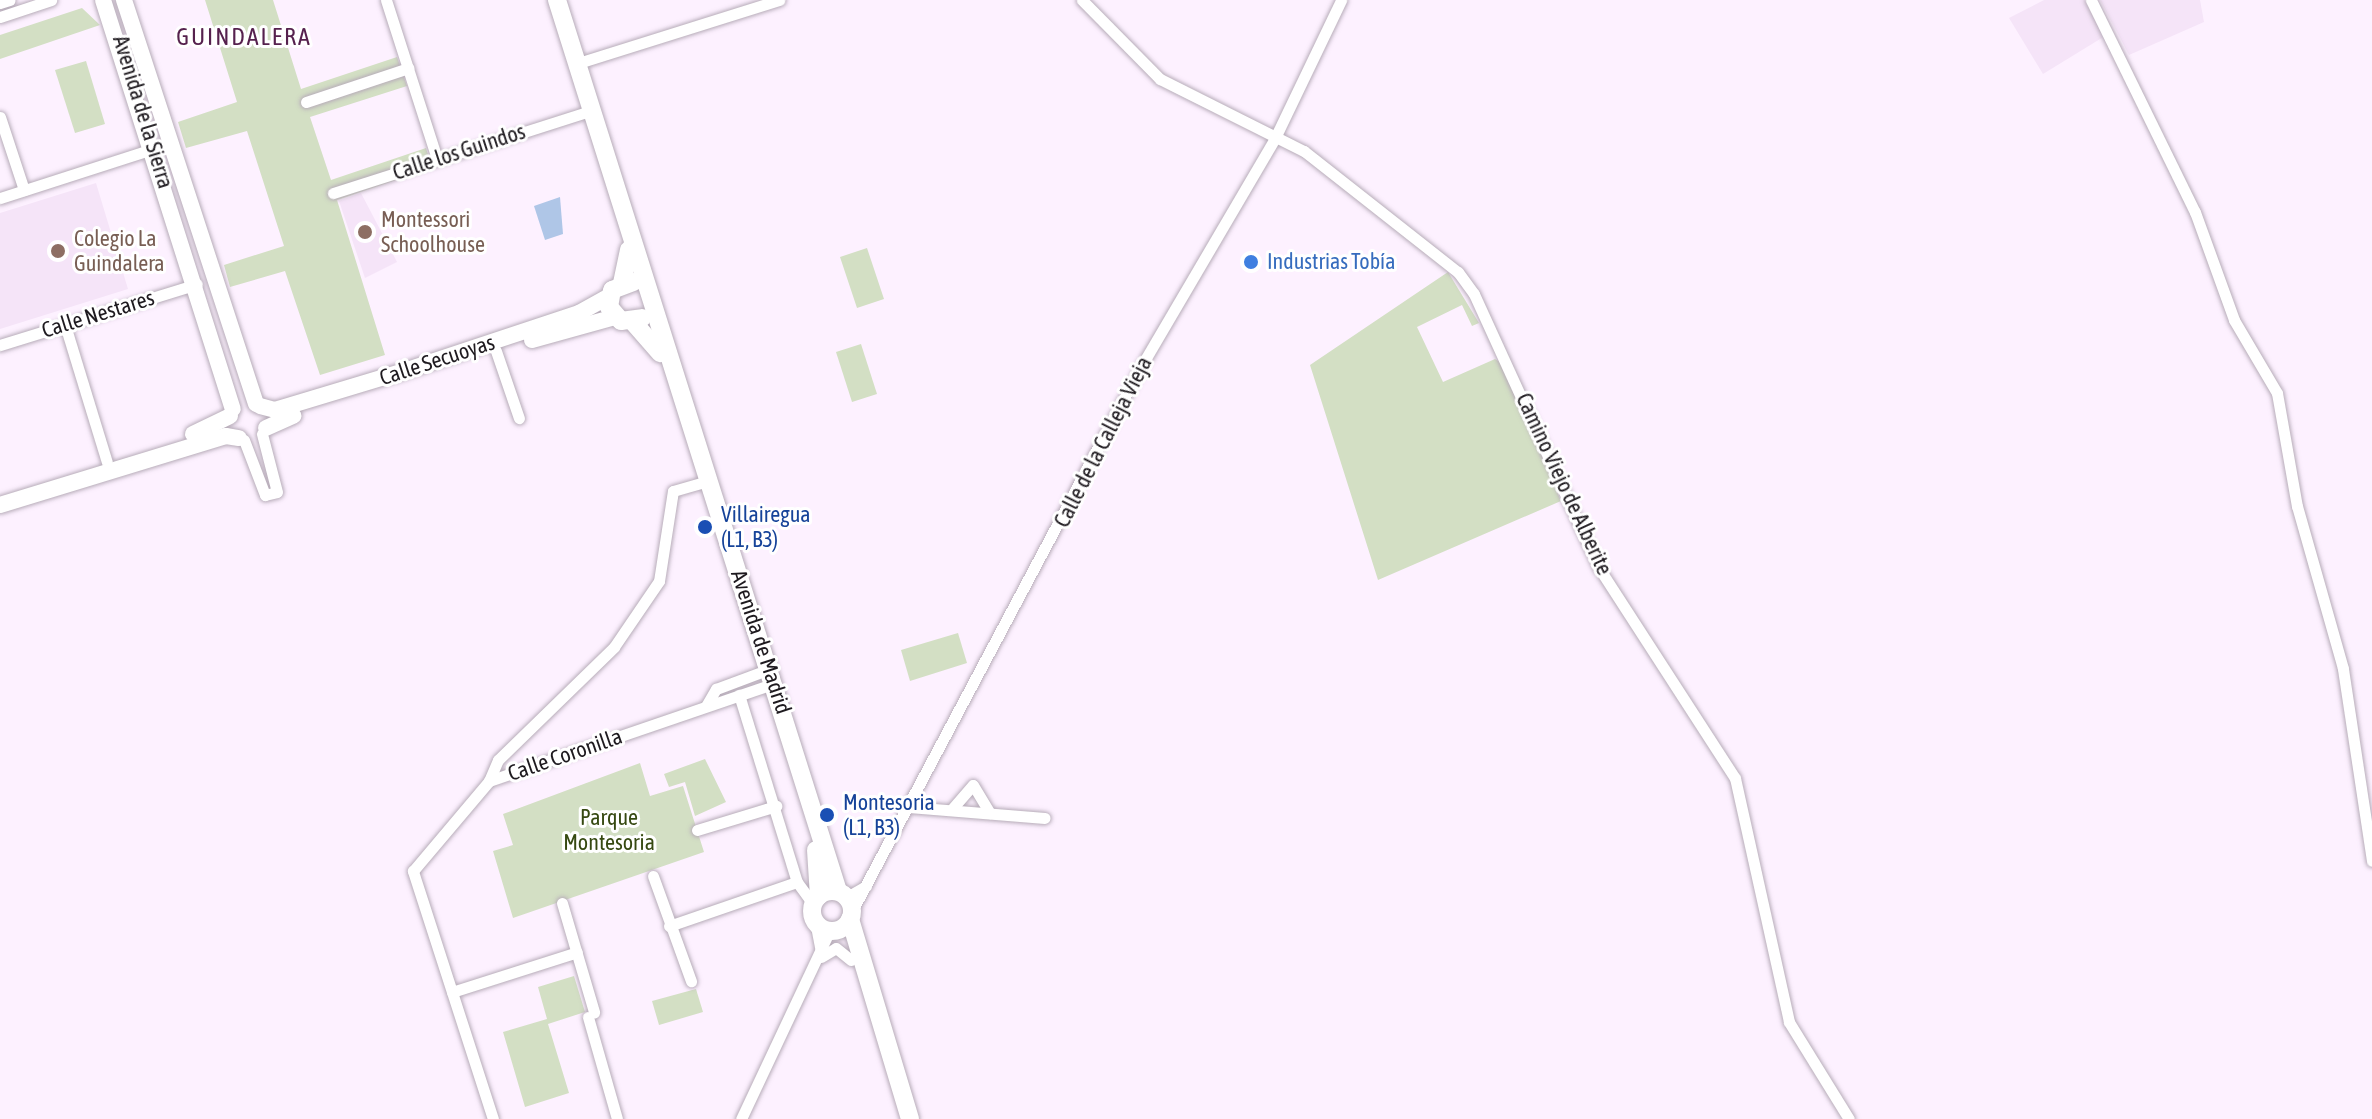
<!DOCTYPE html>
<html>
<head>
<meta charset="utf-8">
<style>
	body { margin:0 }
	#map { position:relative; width:2372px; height:1119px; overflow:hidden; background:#fdf1ff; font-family:"Asap Condensed",sans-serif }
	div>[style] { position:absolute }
	.built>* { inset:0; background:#f5e4f8 }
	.green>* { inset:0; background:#d3dfc4 }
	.water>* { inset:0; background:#afc6e7 }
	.roads { filter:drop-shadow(0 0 2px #b7acb9) drop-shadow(0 0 2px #b7acb9) }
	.street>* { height:11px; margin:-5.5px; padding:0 5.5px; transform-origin:5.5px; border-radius:5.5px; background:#fff }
	.secondary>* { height:16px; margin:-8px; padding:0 8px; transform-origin:8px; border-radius:8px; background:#fff }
	.primary>* { height:18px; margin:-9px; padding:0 9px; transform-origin:9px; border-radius:9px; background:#fff }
	.primary>.ring { margin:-9px; padding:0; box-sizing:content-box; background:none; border:18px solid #fff; border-radius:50% }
	.dots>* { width:22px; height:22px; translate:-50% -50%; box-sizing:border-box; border:4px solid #fff; border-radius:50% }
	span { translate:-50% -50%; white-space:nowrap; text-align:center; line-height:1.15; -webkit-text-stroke:6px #fff; paint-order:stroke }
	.street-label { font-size:22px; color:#1e1a1f }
	.education-label { font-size:22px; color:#785e54 }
	.left { translate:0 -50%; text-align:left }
	.shop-label { font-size:22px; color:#366cbe }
	.transit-label { font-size:22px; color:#164399 }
	.park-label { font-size:22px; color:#364911 }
	.neighbourhood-label { font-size:24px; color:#56214e; letter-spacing:2px }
</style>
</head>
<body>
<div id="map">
	<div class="built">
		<div style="clip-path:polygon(2044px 0,2084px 0,2105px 36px,2043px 74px,2009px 18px)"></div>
		<div style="clip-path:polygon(2100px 0,2200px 0,2204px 22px,2129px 55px)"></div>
		<div style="clip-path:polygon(96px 183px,128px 289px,0 329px,0 213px)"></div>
		<div style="clip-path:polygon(361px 193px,397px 262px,365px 278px,339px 201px)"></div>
	</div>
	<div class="green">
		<div style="clip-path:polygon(205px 0,273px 0,301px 89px,397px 57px,407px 86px,310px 117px,331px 180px,426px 148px,432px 168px,337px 200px,385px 355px,320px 375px,285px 271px,230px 287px,224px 265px,284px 246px,247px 131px,186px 148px,178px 122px,237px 102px)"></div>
		<div style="clip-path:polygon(82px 8px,100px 25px,0 59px,0 35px)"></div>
		<div style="clip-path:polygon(86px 61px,105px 124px,75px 133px,55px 70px)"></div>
		<div style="clip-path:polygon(867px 248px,884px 299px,857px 308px,840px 257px)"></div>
		<div style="clip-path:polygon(1448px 272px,1479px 323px,1472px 326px,1462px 305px,1417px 327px,1443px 382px,1495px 359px,1503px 364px,1561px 501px,1378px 580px,1310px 365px)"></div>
		<div style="clip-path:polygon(861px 344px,877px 394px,852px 402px,836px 352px)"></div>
		<div style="clip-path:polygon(958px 633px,967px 663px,910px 681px,901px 650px)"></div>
		<div style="clip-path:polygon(705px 759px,726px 802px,695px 816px,685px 782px,669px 787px,664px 774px)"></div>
		<div style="clip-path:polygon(640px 763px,650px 796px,683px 786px,704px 852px,513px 918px,493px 851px,513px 845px,503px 814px)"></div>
		<div style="clip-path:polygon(574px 976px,585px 1012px,548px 1024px,569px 1093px,525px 1107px,503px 1032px,547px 1019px,538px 987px)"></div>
		<div style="clip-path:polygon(696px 989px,703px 1012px,659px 1025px,652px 1001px)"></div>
	</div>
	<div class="water">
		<div style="clip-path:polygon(560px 197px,563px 234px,545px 240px,534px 206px)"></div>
	</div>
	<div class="roads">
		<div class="street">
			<div style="left:386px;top:0;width:167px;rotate:72.2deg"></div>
			<div style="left:1082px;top:0;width:111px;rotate:45.4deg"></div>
			<div style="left:1160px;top:79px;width:161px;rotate:26.6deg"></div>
			<div style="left:1304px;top:151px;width:196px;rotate:38.2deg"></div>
			<div style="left:1458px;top:272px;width:27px;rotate:54deg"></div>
			<div style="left:1474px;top:294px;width:301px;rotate:65.5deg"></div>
			<div style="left:1599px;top:568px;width:250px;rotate:57.1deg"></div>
			<div style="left:1735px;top:778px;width:250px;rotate:77.5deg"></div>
			<div style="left:1789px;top:1022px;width:114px;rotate:58.3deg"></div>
			<div style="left:2091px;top:0;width:236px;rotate:63.9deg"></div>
			<div style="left:2195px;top:212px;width:115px;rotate:70.1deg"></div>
			<div style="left:2234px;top:320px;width:85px;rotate:59.5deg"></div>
			<div style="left:2277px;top:393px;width:115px;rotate:80deg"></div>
			<div style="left:2297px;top:506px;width:169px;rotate:74.2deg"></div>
			<div style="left:2343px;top:669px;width:194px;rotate:81.4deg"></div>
			<div style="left:0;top:3px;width:10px;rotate:-17deg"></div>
			<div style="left:0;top:17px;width:54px;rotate:-18.4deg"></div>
			<div style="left:578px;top:63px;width:211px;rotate:-17.4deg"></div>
			<div style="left:306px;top:102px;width:108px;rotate:-18.4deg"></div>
			<div style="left:0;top:117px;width:77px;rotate:71.8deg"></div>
			<div style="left:333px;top:193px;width:263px;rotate:-17.7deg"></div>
			<div style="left:0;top:198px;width:161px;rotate:-17.8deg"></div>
			<div style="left:65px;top:325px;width:143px;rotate:73deg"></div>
			<div style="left:0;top:345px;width:206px;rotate:-17.2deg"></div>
			<div style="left:496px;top:351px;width:71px;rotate:71.1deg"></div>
			<div style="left:244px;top:440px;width:59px;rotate:69.1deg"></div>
			<div style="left:265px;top:495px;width:12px;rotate:-14deg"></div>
			<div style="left:277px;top:492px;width:60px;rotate:-104.5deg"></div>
			<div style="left:706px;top:706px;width:20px;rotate:-60deg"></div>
			<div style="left:716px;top:689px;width:46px;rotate:-20.4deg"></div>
			<div style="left:489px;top:781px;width:23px;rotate:-67deg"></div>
			<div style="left:498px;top:760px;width:162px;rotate:-44.2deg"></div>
			<div style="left:614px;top:647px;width:80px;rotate:-55.7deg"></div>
			<div style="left:659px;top:581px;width:91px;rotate:-81.2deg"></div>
			<div style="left:673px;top:491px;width:29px;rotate:-16deg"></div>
			<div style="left:909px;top:807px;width:136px;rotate:4.6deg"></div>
			<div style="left:951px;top:810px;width:33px;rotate:-49deg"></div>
			<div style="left:973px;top:785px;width:33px;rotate:59deg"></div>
			<div style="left:697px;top:830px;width:83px;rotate:-16.9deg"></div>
			<div style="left:653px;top:876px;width:112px;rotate:70.1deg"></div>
			<div style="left:797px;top:882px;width:27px;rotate:54deg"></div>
			<div style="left:847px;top:897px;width:22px;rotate:-30deg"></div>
			<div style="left:562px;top:903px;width:114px;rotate:73.6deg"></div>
			<div style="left:852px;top:911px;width:612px;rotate:-62.05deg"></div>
			<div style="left:1139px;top:370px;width:269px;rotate:-59.6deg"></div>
			<div style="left:1275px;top:138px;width:153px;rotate:-64.4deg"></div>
			<div style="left:815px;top:921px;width:32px;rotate:79deg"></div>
			<div style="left:669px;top:926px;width:135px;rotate:-19deg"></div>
			<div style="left:797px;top:882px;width:196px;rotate:-107.2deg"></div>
			<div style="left:821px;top:957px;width:17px;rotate:-31deg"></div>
			<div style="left:836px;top:948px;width:19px;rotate:39deg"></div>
			<div style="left:452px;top:992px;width:131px;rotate:-17.7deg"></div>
			<div style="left:588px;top:1017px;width:106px;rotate:74.1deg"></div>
			<div style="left:493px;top:1119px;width:261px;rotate:-107.9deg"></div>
			<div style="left:413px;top:871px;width:118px;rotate:-49.8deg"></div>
			<div style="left:489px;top:781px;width:291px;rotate:-18.9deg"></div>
			<div style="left:741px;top:1119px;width:209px;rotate:-64.8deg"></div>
		</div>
		<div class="secondary">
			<div style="left:103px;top:0;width:429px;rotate:72.4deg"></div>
			<div style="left:124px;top:0;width:425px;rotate:71.9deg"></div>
			<div style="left:532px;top:340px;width:86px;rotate:-15.5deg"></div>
			<div style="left:260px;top:406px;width:16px;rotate:15deg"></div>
			<div style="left:275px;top:410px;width:132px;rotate:-16.8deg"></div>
			<div style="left:401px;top:372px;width:188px;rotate:-18.3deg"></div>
			<div style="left:579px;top:313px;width:35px;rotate:-29deg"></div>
			<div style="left:266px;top:428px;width:30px;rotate:-24deg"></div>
			<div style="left:193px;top:434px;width:41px;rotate:-25.9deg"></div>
			<div style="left:0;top:505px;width:236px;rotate:-17deg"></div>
			<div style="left:226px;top:436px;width:13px;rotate:9deg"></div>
		</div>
		<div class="primary">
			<div style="left:557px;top:0;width:934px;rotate:72.5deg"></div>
			<div style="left:633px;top:282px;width:22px;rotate:159deg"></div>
			<div style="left:612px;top:290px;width:17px;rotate:100deg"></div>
			<div style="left:609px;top:307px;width:18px;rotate:49deg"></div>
			<div style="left:621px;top:321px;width:21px;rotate:-8deg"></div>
			<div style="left:622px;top:283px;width:34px;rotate:-78deg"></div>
			<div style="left:634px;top:323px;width:40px;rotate:49deg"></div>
			<div style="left:816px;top:850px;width:46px;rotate:86.3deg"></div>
			<div class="ring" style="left:812px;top:891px;width:22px;height:22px"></div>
			<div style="left:850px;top:919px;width:209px;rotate:73.3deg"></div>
		</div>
	</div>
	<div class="dots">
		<div style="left:365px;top:232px;background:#8d6e63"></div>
		<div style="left:58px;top:251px;background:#8d6e63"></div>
		<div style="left:1251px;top:262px;background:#3f7fe0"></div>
		<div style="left:705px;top:527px;background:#1a4fb4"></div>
		<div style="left:827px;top:815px;background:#1a4fb4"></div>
	</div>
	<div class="street-label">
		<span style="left:143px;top:112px;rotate:73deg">Avenida de la Sierra</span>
		<span style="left:459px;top:152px;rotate:-18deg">Calle los Guindos</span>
		<span style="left:98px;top:314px;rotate:-17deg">Calle Nestares</span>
		<span style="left:437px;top:360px;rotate:-18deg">Calle Secuoyas</span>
		<span style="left:1103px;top:442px;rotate:-63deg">Calle de la Calleja Vieja</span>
		<span style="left:1564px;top:484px;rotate:65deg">Camino Viejo de Alberite</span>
		<span style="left:761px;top:642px;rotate:72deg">Avenida de Madrid</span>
		<span style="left:565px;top:755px;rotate:-19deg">Calle Coronilla</span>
	</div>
	<div class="education-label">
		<span class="left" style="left:381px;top:232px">Montessori<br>Schoolhouse</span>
		<span class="left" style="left:74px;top:251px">Colegio La<br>Guindalera</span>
	</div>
	<div class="shop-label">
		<span class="left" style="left:1267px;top:262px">Industrias Tobía</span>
	</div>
	<div class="transit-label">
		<span class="left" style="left:721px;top:527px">Villairegua<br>(L1, B3)</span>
		<span class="left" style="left:843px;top:815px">Montesoria<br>(L1, B3)</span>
	</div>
	<div class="park-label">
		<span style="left:609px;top:830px">Parque<br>Montesoria</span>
	</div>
	<div class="neighbourhood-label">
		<span style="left:244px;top:37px">GUINDALERA</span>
	</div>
</div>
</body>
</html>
